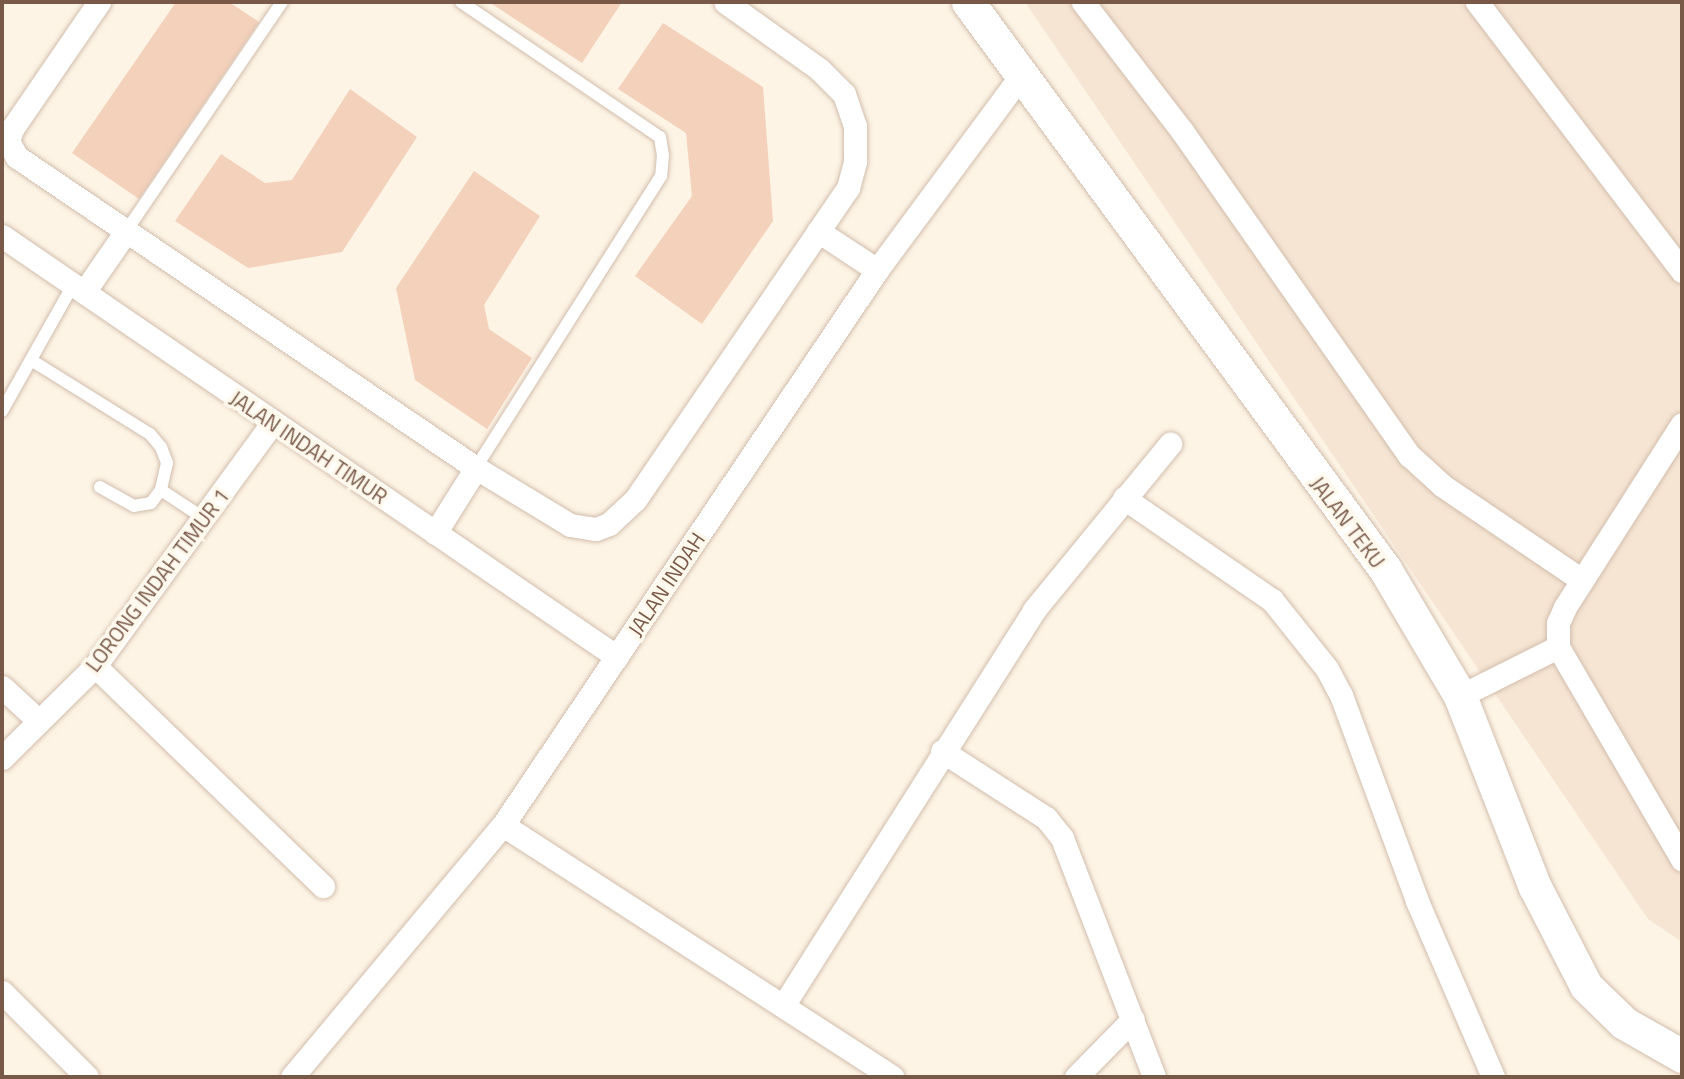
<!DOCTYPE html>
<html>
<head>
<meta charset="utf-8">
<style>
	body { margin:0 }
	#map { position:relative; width:1684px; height:1079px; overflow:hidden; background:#fdf4e5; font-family:"Titillium Web",sans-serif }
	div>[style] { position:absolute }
	.residential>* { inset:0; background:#f6e5d3 }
	.building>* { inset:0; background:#f4d1bb }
	.roads { filter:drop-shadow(0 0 2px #d2bdad) drop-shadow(0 0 2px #d2bdad) }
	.lane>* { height:12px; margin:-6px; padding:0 6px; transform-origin:6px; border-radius:6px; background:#fff }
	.street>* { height:23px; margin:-11.5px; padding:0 11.5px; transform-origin:11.5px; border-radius:11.5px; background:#fff }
	.secondary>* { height:33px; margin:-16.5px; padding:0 16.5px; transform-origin:16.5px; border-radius:16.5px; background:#fff }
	span { translate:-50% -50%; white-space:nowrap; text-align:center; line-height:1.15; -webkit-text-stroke:7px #fff8ec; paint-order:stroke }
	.street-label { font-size:21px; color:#785948 }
	.frame { position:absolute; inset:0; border:4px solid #785948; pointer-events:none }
</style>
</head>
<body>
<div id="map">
	<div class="residential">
		<div style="clip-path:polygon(1025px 2px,1682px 2px,1682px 942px,1648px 919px)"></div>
	</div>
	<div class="building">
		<div style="clip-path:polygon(176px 2px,229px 2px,259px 22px,139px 199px,72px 153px)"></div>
		<div style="clip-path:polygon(489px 2px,622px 2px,582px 63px)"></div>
		<div style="clip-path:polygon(663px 23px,763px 87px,773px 221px,702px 324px,635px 276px,692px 196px,686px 133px,618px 89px)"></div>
		<div style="clip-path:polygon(350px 89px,417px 137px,342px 252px,248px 268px,175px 221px,221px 154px,265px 183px,292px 180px)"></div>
		<div style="clip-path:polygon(474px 171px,540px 216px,484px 305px,489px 329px,532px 358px,487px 429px,415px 380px,396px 288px)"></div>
	</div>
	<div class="roads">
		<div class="lane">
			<div style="left:461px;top:2px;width:240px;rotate:34.2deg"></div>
			<div style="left:660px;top:137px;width:18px;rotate:81deg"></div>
			<div style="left:663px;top:155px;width:21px;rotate:95deg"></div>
			<div style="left:661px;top:176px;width:346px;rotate:122.4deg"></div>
			<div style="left:127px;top:230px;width:276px;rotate:-55.8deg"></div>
			<div style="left:31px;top:360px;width:140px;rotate:31.9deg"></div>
			<div style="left:150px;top:434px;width:17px;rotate:50deg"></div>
			<div style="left:161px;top:447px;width:17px;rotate:69deg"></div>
			<div style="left:167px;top:463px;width:28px;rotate:103deg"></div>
			<div style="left:161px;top:490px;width:16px;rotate:128deg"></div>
			<div style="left:151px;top:503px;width:17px;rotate:170deg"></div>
			<div style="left:134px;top:506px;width:39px;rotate:-151deg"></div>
			<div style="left:2px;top:411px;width:145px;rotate:-60.6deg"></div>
			<div style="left:161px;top:490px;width:53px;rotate:33.4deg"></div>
		</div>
		<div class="street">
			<div style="left:99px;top:2px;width:154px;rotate:124.4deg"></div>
			<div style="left:12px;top:129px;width:13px;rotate:108deg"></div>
			<div style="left:8px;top:141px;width:18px;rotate:61deg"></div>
			<div style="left:17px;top:157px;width:554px;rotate:34.12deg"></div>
			<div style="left:476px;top:468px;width:110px;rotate:31.2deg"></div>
			<div style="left:570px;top:525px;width:26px;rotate:9deg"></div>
			<div style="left:596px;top:529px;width:14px;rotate:-21deg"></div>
			<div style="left:609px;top:524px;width:35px;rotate:-43deg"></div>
			<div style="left:635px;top:500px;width:378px;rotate:-55.7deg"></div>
			<div style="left:848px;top:188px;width:28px;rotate:-75deg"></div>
			<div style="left:855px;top:161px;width:35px;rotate:-90deg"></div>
			<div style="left:855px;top:126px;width:34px;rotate:-109deg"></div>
			<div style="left:844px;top:94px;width:35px;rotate:-135deg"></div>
			<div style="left:819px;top:69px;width:115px;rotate:-144.5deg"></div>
			<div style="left:1083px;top:2px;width:163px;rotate:52.5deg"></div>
			<div style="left:1182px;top:131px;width:396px;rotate:55deg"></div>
			<div style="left:1409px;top:455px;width:46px;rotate:42.4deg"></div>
			<div style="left:1443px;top:486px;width:168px;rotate:34.1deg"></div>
			<div style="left:1477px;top:2px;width:338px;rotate:52.7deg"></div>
			<div style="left:818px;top:231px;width:71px;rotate:33.5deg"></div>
			<div style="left:2px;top:236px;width:745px;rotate:34.39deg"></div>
			<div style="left:84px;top:292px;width:75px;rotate:-55.3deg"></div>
			<div style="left:1124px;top:498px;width:180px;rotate:34.6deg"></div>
			<div style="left:1272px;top:600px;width:88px;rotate:51.4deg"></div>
			<div style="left:1327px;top:669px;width:30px;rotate:62deg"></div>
			<div style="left:1341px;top:695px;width:220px;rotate:69.7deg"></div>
			<div style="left:1417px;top:901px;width:192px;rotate:66.6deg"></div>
			<div style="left:435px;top:533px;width:77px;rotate:-57.8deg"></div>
			<div style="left:1558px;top:647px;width:246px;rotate:59.7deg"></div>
			<div style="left:95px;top:666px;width:317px;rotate:44deg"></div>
			<div style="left:2px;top:687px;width:50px;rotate:42.6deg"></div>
			<div style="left:1460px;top:696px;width:110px;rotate:-26.6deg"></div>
			<div style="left:1558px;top:647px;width:24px;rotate:-90deg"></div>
			<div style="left:1558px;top:623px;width:17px;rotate:-66deg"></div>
			<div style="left:1565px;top:607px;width:217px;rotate:-57.4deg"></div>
			<div style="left:942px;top:751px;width:124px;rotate:32.8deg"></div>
			<div style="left:1046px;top:818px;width:26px;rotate:51deg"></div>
			<div style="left:1062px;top:838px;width:256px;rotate:68.9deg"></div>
			<div style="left:2px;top:758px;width:131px;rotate:-44.7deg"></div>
			<div style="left:95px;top:666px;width:302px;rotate:-53.9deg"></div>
			<div style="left:503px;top:825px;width:464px;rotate:32.9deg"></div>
			<div style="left:2px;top:992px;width:120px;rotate:45deg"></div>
			<div style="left:783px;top:1006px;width:469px;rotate:-57.6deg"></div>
			<div style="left:1034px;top:610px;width:215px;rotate:-50.7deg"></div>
			<div style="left:292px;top:1077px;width:329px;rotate:-50.1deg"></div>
			<div style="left:503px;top:825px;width:669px;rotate:-56.02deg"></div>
			<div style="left:877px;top:270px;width:240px;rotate:-53.5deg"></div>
			<div style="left:1076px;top:1077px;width:81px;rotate:-45.5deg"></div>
		</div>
		<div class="secondary">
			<div style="left:968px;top:2px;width:704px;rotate:53.67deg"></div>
			<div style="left:1385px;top:569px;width:147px;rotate:59.4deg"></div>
			<div style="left:1460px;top:696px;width:205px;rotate:68.6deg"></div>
			<div style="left:1535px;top:887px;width:111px;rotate:62.7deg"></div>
			<div style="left:1586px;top:986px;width:53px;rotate:44.2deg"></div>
			<div style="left:1624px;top:1023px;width:67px;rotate:29.6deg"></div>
		</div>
	</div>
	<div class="street-label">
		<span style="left:309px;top:447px;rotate:34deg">JALAN INDAH TIMUR</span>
		<span style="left:1348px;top:522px;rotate:53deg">JALAN TEKU</span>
		<span style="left:157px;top:580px;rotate:-53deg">LORONG INDAH TIMUR 1</span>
		<span style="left:666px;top:584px;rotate:-56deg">JALAN INDAH</span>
	</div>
	<div class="frame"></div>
</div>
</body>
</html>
